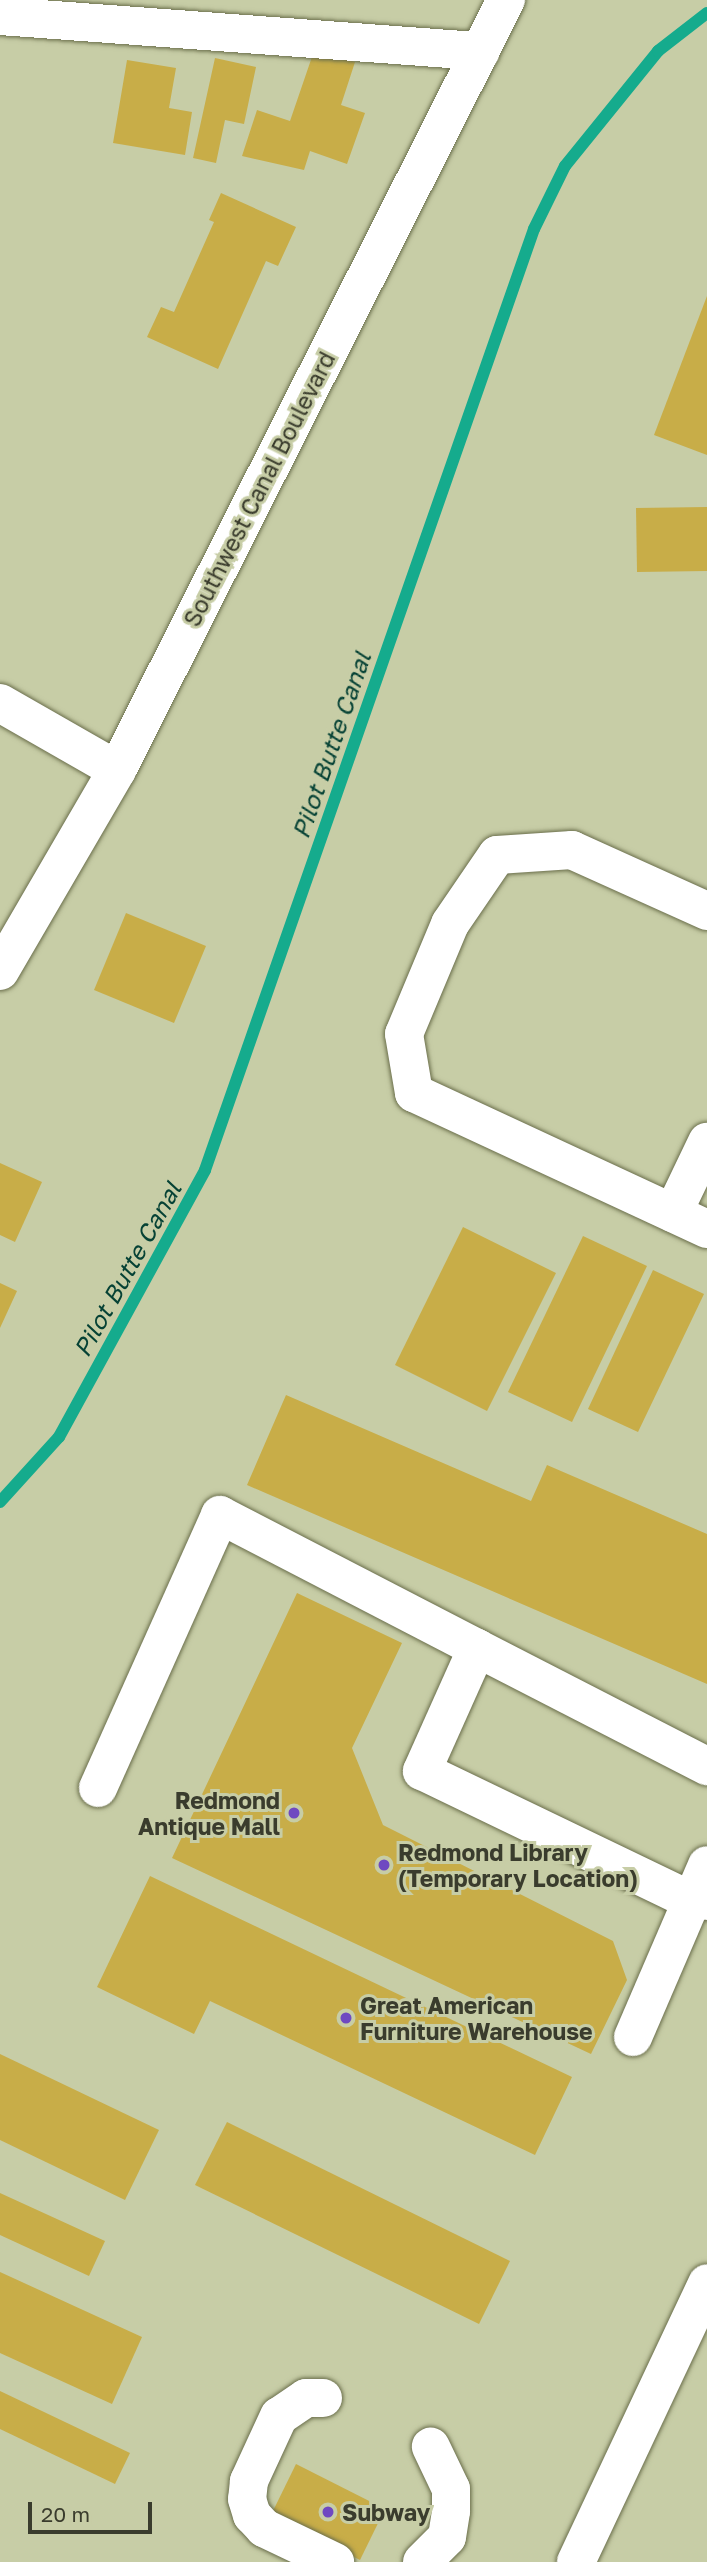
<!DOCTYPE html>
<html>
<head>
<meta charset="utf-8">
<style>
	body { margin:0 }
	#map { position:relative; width:707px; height:2562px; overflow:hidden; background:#c7cda6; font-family:"Golos Text",sans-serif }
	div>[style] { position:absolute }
	.stream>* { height:12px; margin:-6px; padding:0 6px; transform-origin:6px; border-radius:6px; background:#15ab8d }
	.building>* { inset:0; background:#c8ad48 }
	.roads { filter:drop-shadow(0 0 2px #6a6e4b) drop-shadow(0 0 2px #6a6e4b) }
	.minor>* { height:38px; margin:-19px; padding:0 19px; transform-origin:19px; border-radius:19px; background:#fff }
	.major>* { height:38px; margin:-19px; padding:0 19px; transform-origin:19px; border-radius:19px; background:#fff }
	.highway>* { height:38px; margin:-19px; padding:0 19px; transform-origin:19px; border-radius:19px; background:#fff }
	.dots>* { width:19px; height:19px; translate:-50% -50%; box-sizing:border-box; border:4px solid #c7cda6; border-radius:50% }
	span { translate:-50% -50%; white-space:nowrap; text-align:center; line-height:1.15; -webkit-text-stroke:6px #c7cda6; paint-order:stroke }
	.street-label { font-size:23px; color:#3a3c2d }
	.poi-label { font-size:23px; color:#3a3c2d; font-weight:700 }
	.right { translate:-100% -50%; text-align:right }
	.left { translate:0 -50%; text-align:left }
	.water-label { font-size:24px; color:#064235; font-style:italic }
	.scale { position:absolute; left:28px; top:2502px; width:124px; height:32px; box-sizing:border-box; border:4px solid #3a3c2d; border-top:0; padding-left:9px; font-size:21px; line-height:24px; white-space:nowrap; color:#3a3c2d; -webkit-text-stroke:5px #c7cda6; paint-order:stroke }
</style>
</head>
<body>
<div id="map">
	<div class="stream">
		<div style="left:0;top:1502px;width:88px;rotate:-47.8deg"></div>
		<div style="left:59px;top:1437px;width:304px;rotate:-61.3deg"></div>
		<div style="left:205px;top:1170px;width:997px;rotate:-70.73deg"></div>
		<div style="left:534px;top:229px;width:70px;rotate:-63.8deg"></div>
		<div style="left:565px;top:166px;width:148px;rotate:-51deg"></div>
		<div style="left:658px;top:51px;width:62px;rotate:-37.8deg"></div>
	</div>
	<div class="building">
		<div style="clip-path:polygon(315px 48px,355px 62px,341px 105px,365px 113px,347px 164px,310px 151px,304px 170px,242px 156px,257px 110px,290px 121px)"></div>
		<div style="clip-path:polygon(215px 58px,256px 67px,244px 124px,225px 120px,216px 163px,193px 158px)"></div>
		<div style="clip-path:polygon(127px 60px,176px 68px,169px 108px,192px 112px,185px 155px,113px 143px)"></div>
		<div style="clip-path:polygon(221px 193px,296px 227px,278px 266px,266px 261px,218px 369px,147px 337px,161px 307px,174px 312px,214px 222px,209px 220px)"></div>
		<div style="clip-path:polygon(707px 296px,707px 455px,654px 435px)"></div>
		<div style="clip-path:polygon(707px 507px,707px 571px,637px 572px,636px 508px)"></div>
		<div style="clip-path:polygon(126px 913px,206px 946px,174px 1023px,94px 990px)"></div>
		<div style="clip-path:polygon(0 1163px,42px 1182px,15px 1242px,0 1235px)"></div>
		<div style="clip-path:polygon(463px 1227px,556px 1273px,487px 1411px,395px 1365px)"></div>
		<div style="clip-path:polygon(583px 1236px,647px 1266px,572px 1422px,508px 1392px)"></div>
		<div style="clip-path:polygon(653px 1270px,704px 1294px,638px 1432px,588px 1409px)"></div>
		<div style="clip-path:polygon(0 1283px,17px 1291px,0 1328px)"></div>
		<div style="clip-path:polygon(286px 1395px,531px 1501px,547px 1465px,707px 1534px,707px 1684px,247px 1485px)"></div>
		<div style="clip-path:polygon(297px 1593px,402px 1643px,352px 1748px,383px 1825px,613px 1941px,627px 1980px,591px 2054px,172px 1858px)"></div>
		<div style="clip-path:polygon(150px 1876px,572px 2077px,535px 2155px,210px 2001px,194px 2034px,97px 1987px)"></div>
		<div style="clip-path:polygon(0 2054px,159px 2130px,125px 2200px,0 2140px)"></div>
		<div style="clip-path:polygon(227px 2122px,510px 2261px,479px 2324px,195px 2185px)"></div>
		<div style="clip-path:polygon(0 2193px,105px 2241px,89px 2276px,0 2235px)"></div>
		<div style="clip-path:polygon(0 2272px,142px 2337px,112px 2404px,0 2353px)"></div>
		<div style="clip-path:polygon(0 2391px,130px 2453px,115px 2484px,0 2429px)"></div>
		<div style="clip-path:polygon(296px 2464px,385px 2509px,360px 2560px,271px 2515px)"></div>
	</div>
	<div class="roads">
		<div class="minor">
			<div style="left:0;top:16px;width:482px;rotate:4.2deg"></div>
			<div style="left:0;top:703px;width:135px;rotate:29.8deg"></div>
			<div style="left:707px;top:911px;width:148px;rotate:-155.7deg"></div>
			<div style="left:572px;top:850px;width:75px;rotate:176.2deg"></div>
			<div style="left:497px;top:855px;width:83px;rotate:124.3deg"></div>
			<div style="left:450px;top:924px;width:119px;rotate:112.7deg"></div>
			<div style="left:404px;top:1034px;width:60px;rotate:80.4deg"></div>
			<div style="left:414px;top:1093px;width:323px;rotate:24.9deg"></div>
			<div style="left:673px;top:1213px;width:79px;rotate:-64.4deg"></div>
			<div style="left:477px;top:1648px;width:259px;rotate:27.2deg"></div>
			<div style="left:98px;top:1788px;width:299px;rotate:-65.9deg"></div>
			<div style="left:220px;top:1515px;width:289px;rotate:27.4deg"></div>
			<div style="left:477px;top:1648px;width:135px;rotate:114.1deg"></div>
			<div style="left:422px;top:1771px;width:297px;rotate:25.7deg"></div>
			<div style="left:690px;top:1900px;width:17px;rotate:3deg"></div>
			<div style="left:633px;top:2037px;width:187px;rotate:-66.7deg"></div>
			<div style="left:323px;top:2398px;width:17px;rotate:180deg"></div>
			<div style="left:306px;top:2398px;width:32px;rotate:146deg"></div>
			<div style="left:279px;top:2416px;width:72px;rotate:114.8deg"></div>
			<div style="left:249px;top:2481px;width:18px;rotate:96deg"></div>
			<div style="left:247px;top:2499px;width:17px;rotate:73deg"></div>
			<div style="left:252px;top:2515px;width:18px;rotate:47deg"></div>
			<div style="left:264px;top:2528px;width:79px;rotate:25.6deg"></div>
			<div style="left:422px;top:2562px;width:35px;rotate:-45deg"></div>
			<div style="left:447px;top:2537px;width:26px;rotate:-81deg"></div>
			<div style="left:451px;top:2511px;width:22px;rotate:-90deg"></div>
			<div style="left:451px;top:2489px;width:47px;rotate:-115.5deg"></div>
		</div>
		<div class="major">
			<div style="left:0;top:971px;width:233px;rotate:-59.8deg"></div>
			<div style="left:117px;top:770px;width:863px;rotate:-63.2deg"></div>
		</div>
		<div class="highway">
			<div style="left:576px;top:2562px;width:308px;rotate:-64.8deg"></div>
		</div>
	</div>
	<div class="dots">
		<div style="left:294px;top:1813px;background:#6f49c1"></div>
		<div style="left:384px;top:1865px;background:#6f49c1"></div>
		<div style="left:346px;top:2018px;background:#6f49c1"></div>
		<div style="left:328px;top:2512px;background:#6f49c1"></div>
	</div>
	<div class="street-label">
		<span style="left:259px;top:489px;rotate:-63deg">Southwest Canal Boulevard</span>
	</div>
	<div class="poi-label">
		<span class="right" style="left:280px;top:1813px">Redmond<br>Antique Mall</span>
		<span class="left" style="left:398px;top:1865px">Redmond Library<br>(Temporary Location)</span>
		<span class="left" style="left:360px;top:2018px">Great American<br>Furniture Warehouse</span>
		<span class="left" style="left:342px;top:2512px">Subway</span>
	</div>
	<div class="water-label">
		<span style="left:331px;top:745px;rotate:-71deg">Pilot Butte Canal</span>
		<span style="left:127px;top:1269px;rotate:-61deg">Pilot Butte Canal</span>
	</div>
	<div class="scale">20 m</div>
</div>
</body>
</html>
